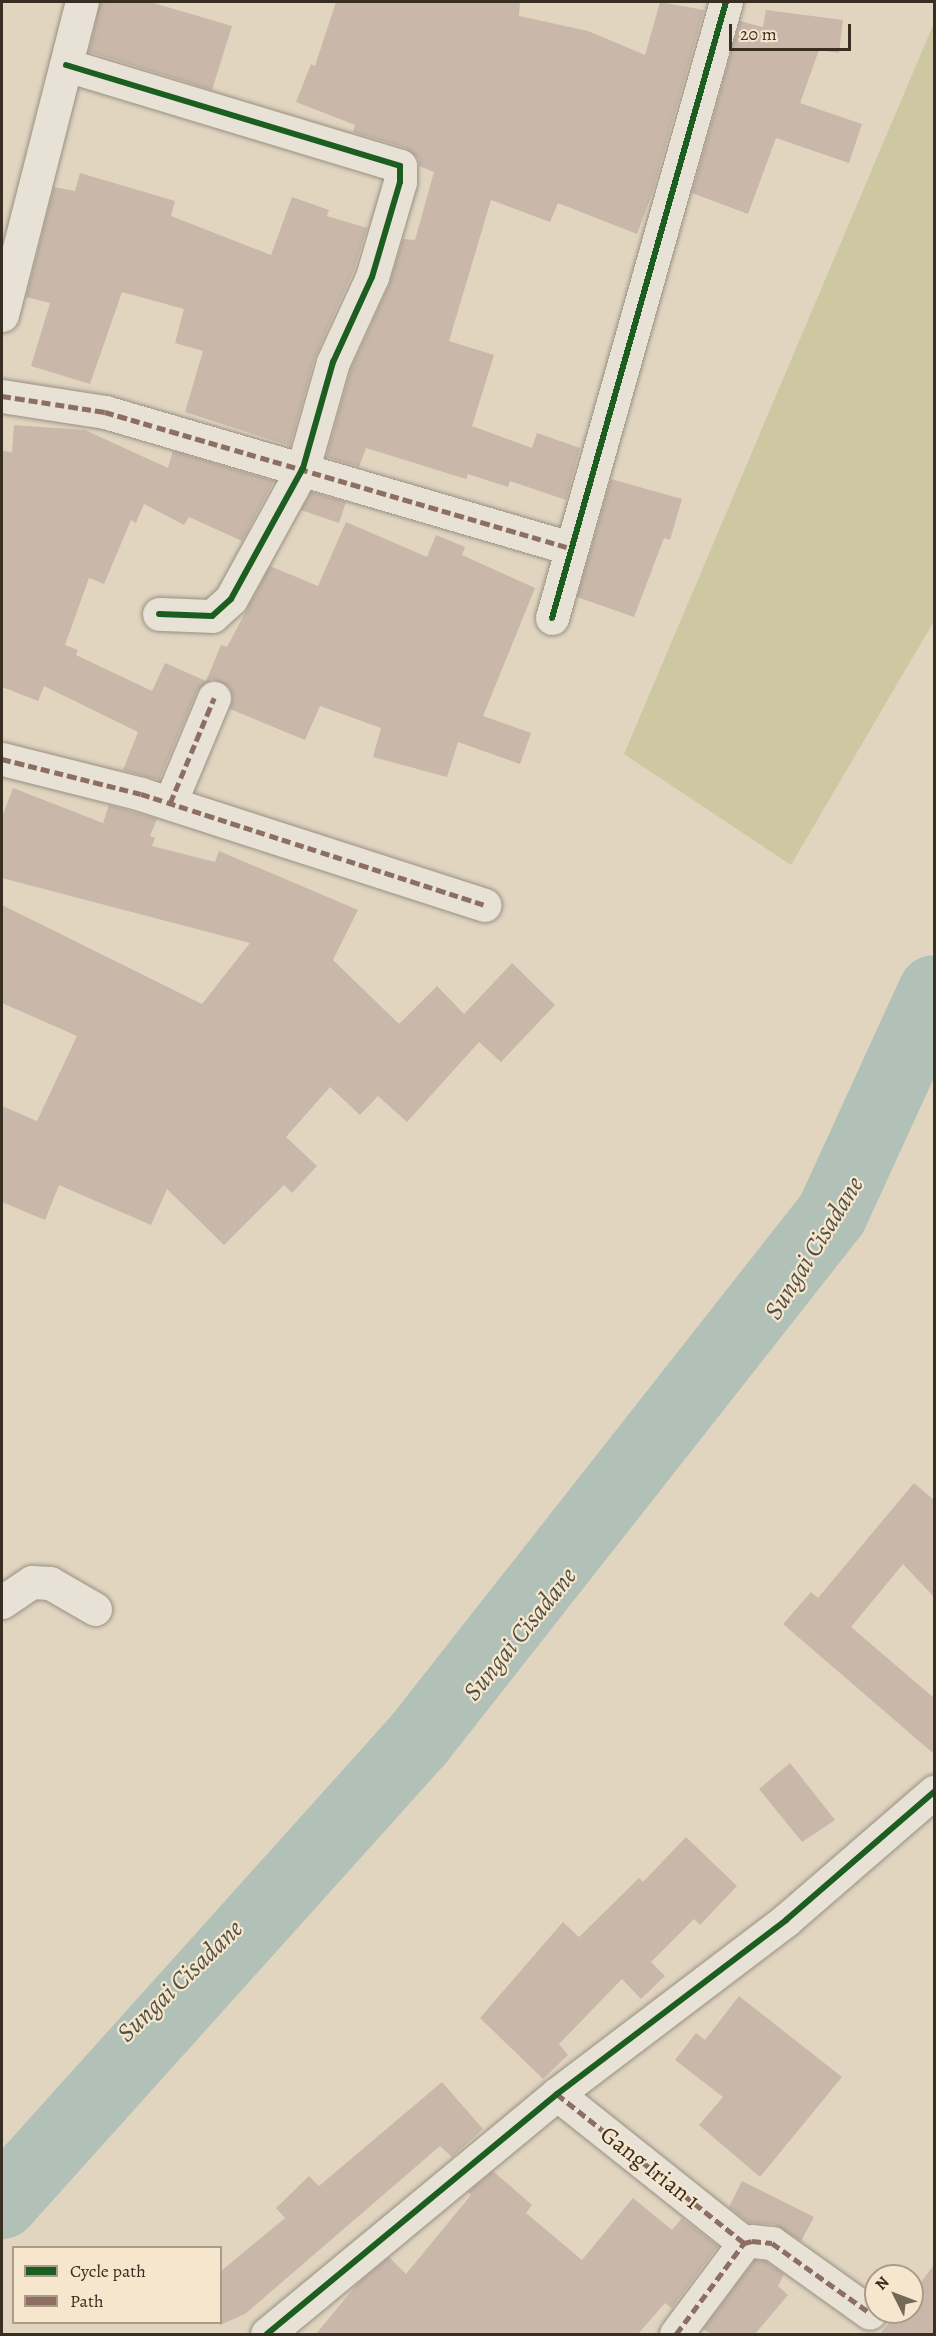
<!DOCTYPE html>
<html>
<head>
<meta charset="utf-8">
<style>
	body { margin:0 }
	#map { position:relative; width:936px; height:2336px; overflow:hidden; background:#e1d5c0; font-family:Alegreya,serif }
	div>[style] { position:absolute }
	.green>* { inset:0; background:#cdc8a2 }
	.river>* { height:72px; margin:-36px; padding:0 36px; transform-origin:36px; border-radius:36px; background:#b1c1b8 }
	.building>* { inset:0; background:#c9b7aa }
	.roads { filter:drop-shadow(0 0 2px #989082) drop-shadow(0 0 2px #989082) }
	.minor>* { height:33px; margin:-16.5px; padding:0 16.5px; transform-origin:16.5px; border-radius:16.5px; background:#e7e1d6 }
	.quiet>* { height:4.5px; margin-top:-2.25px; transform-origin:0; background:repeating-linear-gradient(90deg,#8d6e63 0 9px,transparent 0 13.5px) }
	.cycleway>* { height:6px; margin:-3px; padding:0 3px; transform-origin:3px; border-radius:3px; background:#1b5e20 }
	span { translate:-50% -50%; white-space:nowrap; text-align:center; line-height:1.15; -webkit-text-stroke:4.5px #f5e6cd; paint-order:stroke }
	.street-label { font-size:24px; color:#392e22 }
	.water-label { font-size:26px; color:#525146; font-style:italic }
	.frame { position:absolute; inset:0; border:3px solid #392e22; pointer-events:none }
	.legend { position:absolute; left:12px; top:2246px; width:210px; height:78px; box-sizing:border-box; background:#f5e6cd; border:2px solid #aa9c89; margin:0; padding:8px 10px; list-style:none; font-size:18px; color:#392e22 }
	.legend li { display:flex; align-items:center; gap:12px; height:30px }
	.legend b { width:30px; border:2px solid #aa9c89 }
	.north { position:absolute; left:864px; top:2264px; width:60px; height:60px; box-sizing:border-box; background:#f5e6cd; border:2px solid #aa9c89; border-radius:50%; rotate:312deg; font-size:16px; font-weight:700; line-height:24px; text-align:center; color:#392e22 }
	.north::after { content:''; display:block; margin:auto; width:21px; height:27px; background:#746859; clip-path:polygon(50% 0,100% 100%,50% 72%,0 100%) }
	.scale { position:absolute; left:729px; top:24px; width:122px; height:27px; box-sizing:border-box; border:3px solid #392e22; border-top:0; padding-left:8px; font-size:18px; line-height:21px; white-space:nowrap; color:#392e22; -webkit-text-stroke:4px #f5e6cd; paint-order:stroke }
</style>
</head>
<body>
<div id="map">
	<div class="green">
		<div style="clip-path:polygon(934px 23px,934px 621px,791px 865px,624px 754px)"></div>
	</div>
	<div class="river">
		<div style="left:2px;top:2203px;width:624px;rotate:-48.05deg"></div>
		<div style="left:419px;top:1739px;width:668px;rotate:-51.81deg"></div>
		<div style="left:832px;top:1214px;width:245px;rotate:-65.4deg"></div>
	</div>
	<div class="building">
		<div style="clip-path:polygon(100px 2px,150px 2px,232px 26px,212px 90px,89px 52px)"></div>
		<div style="clip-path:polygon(336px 2px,520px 2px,519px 16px,588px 31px,645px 55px,660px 2px,704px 10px,652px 194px,637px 234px,558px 203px,550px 222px,491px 200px,449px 341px,494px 355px,472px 426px,532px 448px,537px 433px,580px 448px,566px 500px,510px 481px,508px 487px,468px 474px,466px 479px,366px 448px,359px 467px,326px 457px,351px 369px,389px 285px,403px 239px,415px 240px,434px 172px,419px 166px,419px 159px,406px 148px,353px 132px,355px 125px,296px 102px,311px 64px,315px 66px)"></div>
		<div style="clip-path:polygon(766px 10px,843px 20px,839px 53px,819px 50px,800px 103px,862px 124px,849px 163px,776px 138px,748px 214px,692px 193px,740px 21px,763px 27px)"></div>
		<div style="clip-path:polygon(80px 173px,175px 201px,171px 216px,271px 255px,292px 197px,329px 210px,327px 216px,367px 228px,354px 270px,315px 357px,290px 446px,185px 412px,203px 351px,175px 343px,184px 309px,122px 292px,90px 384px,31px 366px,50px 303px,26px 297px,54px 187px,75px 191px)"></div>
		<div style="clip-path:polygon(14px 425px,85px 430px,168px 468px,173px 451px,274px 481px,242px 541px,189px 517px,184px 525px,144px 504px,136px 523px,131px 520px,104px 584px,89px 578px,65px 645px,78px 650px,76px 655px,152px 691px,165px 663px,206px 681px,221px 645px,227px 647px,270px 566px,318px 586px,346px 522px,427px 557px,436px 535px,465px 547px,462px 555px,535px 588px,483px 716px,531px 733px,520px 764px,458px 742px,447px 777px,373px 757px,381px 728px,320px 706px,305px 740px,230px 709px,233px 696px,229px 687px,212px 679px,197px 691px,159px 780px,123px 770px,138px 732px,44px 686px,38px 701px,2px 687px,2px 451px,12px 452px)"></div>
		<div style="clip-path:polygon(611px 479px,682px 499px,670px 540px,664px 538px,634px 617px,577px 597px)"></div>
		<div style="clip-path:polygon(311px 492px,346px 502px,339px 523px,301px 510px)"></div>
		<div style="clip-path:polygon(13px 788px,103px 823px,109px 805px,157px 819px,150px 836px,155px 838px,152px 846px,215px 862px,219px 851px,358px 910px,333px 960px,399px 1024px,437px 986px,464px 1014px,512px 963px,555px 1005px,501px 1062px,479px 1042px,407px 1122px,378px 1096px,360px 1115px,330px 1087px,286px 1137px,317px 1166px,292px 1193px,284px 1185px,224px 1245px,167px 1189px,151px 1225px,59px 1185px,45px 1220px,2px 1202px,2px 1106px,37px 1121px,77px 1036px,2px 1003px,2px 905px,202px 1004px,250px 943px,2px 878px,2px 817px)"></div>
		<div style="clip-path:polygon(914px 1483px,934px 1500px,934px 1597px,903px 1564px,851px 1627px,934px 1698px,934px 1754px,783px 1624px,811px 1592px,818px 1598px)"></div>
		<div style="clip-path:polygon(790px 1763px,835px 1820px,802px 1842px,759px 1789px)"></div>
		<div style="clip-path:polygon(686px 1837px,737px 1886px,700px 1925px,694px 1919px,651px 1962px,665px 1976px,641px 1999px,622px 1979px,559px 2044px,568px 2055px,543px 2079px,480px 2018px,563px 1922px,579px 1937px,639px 1878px,643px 1882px)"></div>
		<div style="clip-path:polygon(739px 1996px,842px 2077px,760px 2177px,699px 2125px,723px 2097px,675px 2060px,696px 2033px,705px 2040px)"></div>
		<div style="clip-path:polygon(442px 2082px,483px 2129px,452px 2157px,440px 2146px,245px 2314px,220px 2325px,220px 2272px,285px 2218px,276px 2208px,309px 2176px,319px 2186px)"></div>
		<div style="clip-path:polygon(493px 2171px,532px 2205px,526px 2213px,582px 2260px,633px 2198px,672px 2230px,682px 2218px,718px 2246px,672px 2308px,665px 2303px,638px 2334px,316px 2334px,359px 2282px,389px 2257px,406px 2274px,471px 2195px,468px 2192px)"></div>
		<div style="clip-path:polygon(742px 2181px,814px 2217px,801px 2241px,774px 2224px,749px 2223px,729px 2207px)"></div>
		<div style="clip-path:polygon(755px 2260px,765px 2261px,784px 2274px,778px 2286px,788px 2295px,755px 2334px,711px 2334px,703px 2329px)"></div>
		<div style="clip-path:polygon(934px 2265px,934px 2334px,880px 2334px,898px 2312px,912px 2312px,912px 2294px)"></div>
	</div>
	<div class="roads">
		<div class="minor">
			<div style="left:66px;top:65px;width:349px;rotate:16.8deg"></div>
			<div style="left:400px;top:166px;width:16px;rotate:90deg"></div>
			<div style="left:400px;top:182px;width:99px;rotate:106.4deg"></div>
			<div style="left:372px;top:277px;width:94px;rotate:114.6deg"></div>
			<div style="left:333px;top:362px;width:110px;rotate:105.8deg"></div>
			<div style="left:303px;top:468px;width:149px;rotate:118.8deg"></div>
			<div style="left:231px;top:599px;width:25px;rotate:138deg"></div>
			<div style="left:212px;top:616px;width:53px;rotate:-177.8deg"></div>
			<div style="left:2px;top:315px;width:323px;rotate:-75.7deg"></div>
			<div style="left:2px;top:396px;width:104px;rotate:8.8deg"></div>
			<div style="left:105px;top:412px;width:484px;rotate:16.3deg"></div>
			<div style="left:552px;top:618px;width:640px;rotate:-74.23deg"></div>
			<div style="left:2px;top:759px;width:143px;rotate:14.1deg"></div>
			<div style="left:141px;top:794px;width:361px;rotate:17.9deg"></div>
			<div style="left:170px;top:803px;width:114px;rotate:-67.3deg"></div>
			<div style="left:2px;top:1602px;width:36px;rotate:-34deg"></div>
			<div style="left:32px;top:1582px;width:18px;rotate:3deg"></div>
			<div style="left:50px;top:1583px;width:52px;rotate:30deg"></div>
			<div style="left:557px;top:2094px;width:239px;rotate:38.5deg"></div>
			<div style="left:267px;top:2334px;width:376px;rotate:-39.6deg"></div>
			<div style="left:557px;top:2094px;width:288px;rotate:-37.2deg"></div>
			<div style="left:786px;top:1920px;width:196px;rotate:-40.9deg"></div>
			<div style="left:676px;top:2334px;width:114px;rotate:-53.2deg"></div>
			<div style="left:744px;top:2243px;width:8px;rotate:-14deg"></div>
			<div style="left:752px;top:2241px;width:20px;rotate:6deg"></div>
			<div style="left:772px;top:2243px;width:120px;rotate:35.5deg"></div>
		</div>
	</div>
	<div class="quiet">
		<div style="left:2px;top:396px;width:104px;rotate:8.8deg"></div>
		<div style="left:105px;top:412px;width:484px;rotate:16.3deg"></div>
		<div style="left:2px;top:759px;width:143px;rotate:14.1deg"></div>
		<div style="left:141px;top:794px;width:361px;rotate:17.9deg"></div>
		<div style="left:170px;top:803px;width:114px;rotate:-67.3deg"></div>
		<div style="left:557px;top:2094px;width:239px;rotate:38.5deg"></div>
		<div style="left:676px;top:2334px;width:114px;rotate:-53.2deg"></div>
		<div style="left:744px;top:2243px;width:8px;rotate:-14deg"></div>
		<div style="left:752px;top:2241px;width:20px;rotate:6deg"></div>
		<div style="left:772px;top:2243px;width:120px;rotate:35.5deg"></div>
	</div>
	<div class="cycleway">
		<div style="left:66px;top:65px;width:349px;rotate:16.8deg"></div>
		<div style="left:400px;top:166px;width:16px;rotate:90deg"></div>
		<div style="left:400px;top:182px;width:99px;rotate:106.4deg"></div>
		<div style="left:372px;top:277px;width:94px;rotate:114.6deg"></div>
		<div style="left:333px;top:362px;width:110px;rotate:105.8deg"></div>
		<div style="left:303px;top:468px;width:149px;rotate:118.8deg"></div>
		<div style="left:231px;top:599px;width:25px;rotate:138deg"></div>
		<div style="left:212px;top:616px;width:53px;rotate:-177.8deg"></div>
		<div style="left:552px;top:618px;width:640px;rotate:-74.23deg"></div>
		<div style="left:267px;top:2334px;width:376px;rotate:-39.6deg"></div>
		<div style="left:557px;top:2094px;width:288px;rotate:-37.2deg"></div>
		<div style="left:786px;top:1920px;width:196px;rotate:-40.9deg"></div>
	</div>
	<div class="street-label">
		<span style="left:650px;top:2168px;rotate:38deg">Gang Irian 1</span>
	</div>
	<div class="water-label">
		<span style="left:814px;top:1248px;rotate:-58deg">Sungai Cisadane</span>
		<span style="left:520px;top:1634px;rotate:-51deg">Sungai Cisadane</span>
		<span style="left:180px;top:1981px;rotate:-44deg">Sungai Cisadane</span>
	</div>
	<div class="frame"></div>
	<ul class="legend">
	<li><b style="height:8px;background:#1b5e20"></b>Cycle path</li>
	<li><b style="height:8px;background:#8d6e63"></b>Path</li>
	</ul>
	<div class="north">N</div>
	<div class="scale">20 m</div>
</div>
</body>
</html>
